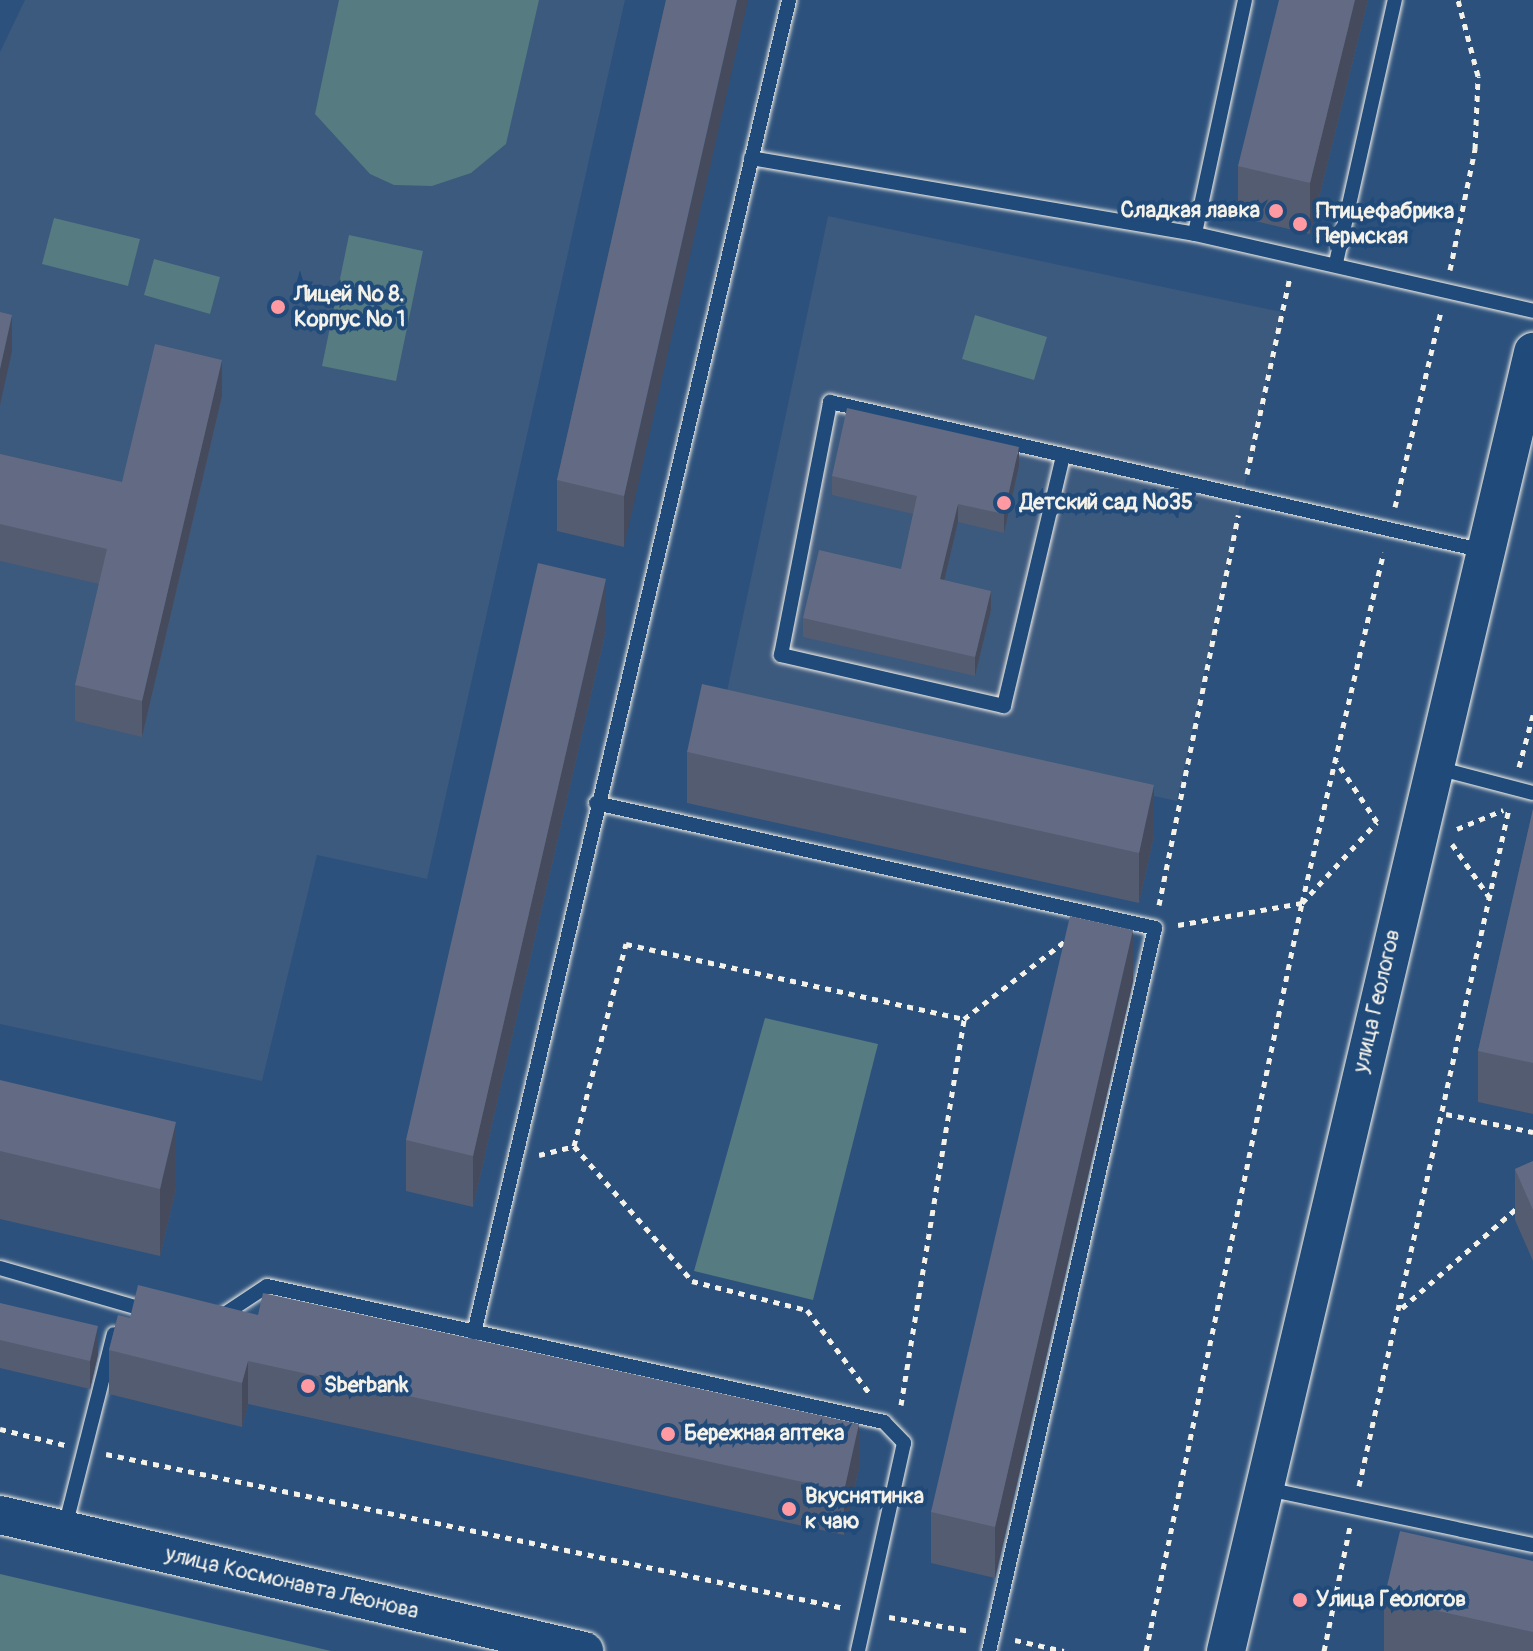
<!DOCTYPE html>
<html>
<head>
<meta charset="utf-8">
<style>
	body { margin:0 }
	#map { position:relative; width:1533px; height:1651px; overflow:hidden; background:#2c517c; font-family:Pangolin,sans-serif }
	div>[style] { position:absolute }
	.built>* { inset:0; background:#3c597e }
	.green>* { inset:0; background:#567b81 }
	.path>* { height:5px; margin-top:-2.5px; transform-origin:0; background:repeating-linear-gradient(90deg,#f4f1e8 0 6px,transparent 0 12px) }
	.roads { filter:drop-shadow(0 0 2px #f4f1e8) drop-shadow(0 0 2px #f4f1e8) }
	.lane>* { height:14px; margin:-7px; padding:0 7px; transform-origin:7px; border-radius:7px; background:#1f4a7a }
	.secondary>* { height:38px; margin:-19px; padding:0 19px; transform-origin:19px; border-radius:19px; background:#1f4a7a }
	.wall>* { inset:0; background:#545c71 }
	.shaded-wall>* { inset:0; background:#454b5c }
	.building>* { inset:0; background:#626b83 }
	.dots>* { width:22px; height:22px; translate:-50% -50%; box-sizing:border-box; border:4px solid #1f4a7a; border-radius:50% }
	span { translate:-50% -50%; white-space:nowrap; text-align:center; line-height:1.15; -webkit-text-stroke:8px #1f4a7a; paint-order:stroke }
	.poi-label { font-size:22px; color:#f4f1e8; font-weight:700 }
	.right { translate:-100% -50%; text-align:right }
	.left { translate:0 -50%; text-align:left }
	.street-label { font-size:22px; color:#f4f1e8 }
</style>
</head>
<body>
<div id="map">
	<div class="built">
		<div style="clip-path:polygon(25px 0,625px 0,427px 879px,317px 855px,262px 1081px,0 1024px,0 52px)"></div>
		<div style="clip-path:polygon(828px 216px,1282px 312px,1177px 801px,724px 705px)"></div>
	</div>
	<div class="green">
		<div style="clip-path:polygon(339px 0,539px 0,506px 144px,471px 173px,432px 186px,394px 185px,370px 174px,315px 114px)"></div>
		<div style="clip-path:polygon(54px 218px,140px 239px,128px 286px,42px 264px)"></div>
		<div style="clip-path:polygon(349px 235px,423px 251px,396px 381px,322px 366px)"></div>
		<div style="clip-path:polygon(154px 259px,220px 277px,210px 314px,144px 295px)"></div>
		<div style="clip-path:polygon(975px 315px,1047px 337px,1034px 380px,962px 359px)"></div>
		<div style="clip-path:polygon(765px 1018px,878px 1044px,813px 1300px,694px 1271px)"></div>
		<div style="clip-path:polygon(0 1574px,331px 1651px,0 1651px)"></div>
	</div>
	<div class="path">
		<div style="left:1450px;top:270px;width:124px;rotate:-78.3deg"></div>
		<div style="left:1475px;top:149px;width:73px;rotate:-87.6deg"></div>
		<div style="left:1478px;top:76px;width:79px;rotate:-104.7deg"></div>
		<div style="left:1247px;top:474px;width:202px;rotate:-77.7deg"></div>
		<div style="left:1395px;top:507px;width:201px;rotate:-76.8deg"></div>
		<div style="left:1519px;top:767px;width:54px;rotate:-74.9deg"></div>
		<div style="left:1457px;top:829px;width:50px;rotate:-22.4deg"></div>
		<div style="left:1452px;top:844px;width:66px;rotate:54.9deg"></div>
		<div style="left:1159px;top:905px;width:398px;rotate:-78.5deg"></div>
		<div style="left:1178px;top:925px;width:126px;rotate:-10.1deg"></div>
		<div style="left:1302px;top:903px;width:110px;rotate:-47.2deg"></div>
		<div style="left:1377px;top:822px;width:73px;rotate:-123.9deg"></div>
		<div style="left:1446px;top:1114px;width:89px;rotate:11.7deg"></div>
		<div style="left:574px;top:1146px;width:179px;rotate:48.8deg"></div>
		<div style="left:692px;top:1281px;width:119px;rotate:14.2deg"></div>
		<div style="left:807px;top:1310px;width:105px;rotate:53.1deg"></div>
		<div style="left:539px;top:1155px;width:36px;rotate:-14deg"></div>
		<div style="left:574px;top:1146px;width:209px;rotate:-75.6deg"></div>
		<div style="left:626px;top:944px;width:346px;rotate:12.5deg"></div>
		<div style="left:1402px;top:1308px;width:154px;rotate:-41deg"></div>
		<div style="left:901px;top:1405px;width:391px;rotate:-80.7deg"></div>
		<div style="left:964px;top:1019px;width:131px;rotate:-37.6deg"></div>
		<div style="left:0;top:1429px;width:67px;rotate:13.8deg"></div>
		<div style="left:106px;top:1454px;width:754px;rotate:11.79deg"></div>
		<div style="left:1359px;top:1486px;width:694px;rotate:-77.52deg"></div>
		<div style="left:889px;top:1617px;width:82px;rotate:9.8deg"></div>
		<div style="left:1015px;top:1640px;width:50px;rotate:12.7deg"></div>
		<div style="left:1146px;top:1651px;width:764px;rotate:-78.22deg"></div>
		<div style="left:1302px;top:903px;width:360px;rotate:-76.9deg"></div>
		<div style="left:1324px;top:1651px;width:127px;rotate:-78.2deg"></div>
	</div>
	<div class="roads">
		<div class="lane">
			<div style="left:1245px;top:0;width:239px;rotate:102.1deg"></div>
			<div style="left:1195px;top:234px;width:347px;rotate:12.8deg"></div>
			<div style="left:751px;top:158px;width:450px;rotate:9.7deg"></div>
			<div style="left:1336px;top:263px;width:270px;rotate:-77.4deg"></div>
			<div style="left:1063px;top:456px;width:257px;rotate:103.3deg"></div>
			<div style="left:1004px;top:706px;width:229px;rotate:-167.1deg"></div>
			<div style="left:781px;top:655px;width:258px;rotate:-79deg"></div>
			<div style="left:830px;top:402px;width:672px;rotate:12.82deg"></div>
			<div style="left:1437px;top:768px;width:99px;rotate:14.6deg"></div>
			<div style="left:596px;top:803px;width:573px;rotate:12.6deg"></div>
			<div style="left:1155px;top:928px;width:742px;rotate:102.93deg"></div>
			<div style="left:0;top:1268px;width:155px;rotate:16.1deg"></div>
			<div style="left:220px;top:1317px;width:56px;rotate:-33.4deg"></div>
			<div style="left:267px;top:1286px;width:632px;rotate:12.43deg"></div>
			<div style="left:884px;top:1422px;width:29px;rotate:46deg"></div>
			<div style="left:904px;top:1443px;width:213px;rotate:102.5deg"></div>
			<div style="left:474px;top:1333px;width:1370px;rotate:-76.7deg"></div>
			<div style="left:1267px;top:1489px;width:272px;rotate:11.9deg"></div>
			<div style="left:65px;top:1527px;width:199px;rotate:-75.8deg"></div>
		</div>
		<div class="secondary">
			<div style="left:0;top:1515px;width:600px;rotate:13.11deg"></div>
			<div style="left:1226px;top:1651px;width:1335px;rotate:-76.7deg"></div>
		</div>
	</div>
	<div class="wall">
		<div style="clip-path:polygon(666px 0,624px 547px,557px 531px,557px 480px)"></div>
		<div style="clip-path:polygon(1368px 0,1310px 234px,1238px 217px,1238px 166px)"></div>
		<div style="clip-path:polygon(222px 396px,142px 737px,75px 721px,75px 685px,99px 584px,0 561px,0 454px,122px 482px)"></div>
		<div style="clip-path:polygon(1019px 466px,1004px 533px,958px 522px,944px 580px,991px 610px,975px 676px,803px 637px,803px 618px,901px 569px,913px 514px,832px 495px,832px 476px)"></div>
		<div style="clip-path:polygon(606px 630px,473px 1207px,406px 1191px,406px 1140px)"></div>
		<div style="clip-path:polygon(687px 752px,1154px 836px,1139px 903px,687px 803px)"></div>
		<div style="clip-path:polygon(1533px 809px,1533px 1114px,1478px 1102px,1478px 1051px)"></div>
		<div style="clip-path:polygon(1133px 981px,995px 1578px,931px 1563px,931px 1512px)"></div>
		<div style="clip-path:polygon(0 1080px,176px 1189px,160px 1256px,0 1219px)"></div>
		<div style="clip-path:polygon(1533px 1161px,1533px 1261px,1515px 1220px,1515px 1169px)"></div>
		<div style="clip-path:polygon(0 1303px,98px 1354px,90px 1389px,0 1368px)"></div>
		<div style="clip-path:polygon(118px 1315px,859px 1468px,844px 1535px,248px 1404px,242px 1427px,109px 1394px,109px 1350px)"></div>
		<div style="clip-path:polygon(1533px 1561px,1533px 1651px,1384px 1651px,1384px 1599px)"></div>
	</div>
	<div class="shaded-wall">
		<div style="clip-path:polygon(737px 0,748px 0,624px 547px,624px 496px)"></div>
		<div style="clip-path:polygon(1355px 0,1368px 0,1310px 234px,1310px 183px)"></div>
		<div style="clip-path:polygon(12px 315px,12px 351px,0 405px,0 369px)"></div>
		<div style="clip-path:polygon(222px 360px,222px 396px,142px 737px,142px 701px)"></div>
		<div style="clip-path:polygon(1019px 447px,1019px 466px,1004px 533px,1004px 514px)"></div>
		<div style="clip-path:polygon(958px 504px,958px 522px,940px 598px,940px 579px)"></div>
		<div style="clip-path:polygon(606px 579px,606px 630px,473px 1207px,473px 1156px)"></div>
		<div style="clip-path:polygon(991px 591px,991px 610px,975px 676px,975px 657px)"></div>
		<div style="clip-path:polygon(1154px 785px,1154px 836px,1139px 903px,1139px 853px)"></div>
		<div style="clip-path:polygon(1133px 930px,1133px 981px,995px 1578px,995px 1527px)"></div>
		<div style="clip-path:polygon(176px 1122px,176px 1189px,160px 1256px,160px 1189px)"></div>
		<div style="clip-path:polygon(98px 1326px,98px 1354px,90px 1389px,90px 1361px)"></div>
		<div style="clip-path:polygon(248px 1361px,248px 1404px,242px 1427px,242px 1383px)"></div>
		<div style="clip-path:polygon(859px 1424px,859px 1468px,844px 1535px,844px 1491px)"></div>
	</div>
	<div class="building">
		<div style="clip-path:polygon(666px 0,737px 0,624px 496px,557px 480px)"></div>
		<div style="clip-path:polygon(1279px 0,1355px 0,1310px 183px,1238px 166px)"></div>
		<div style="clip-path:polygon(0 312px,12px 315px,0 369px)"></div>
		<div style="clip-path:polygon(155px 344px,222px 360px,142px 701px,75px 685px,107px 549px,0 524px,0 454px,122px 482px)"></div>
		<div style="clip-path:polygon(847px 408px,1019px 447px,1004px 514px,958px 504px,940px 579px,991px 591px,975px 657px,803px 618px,819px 550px,901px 569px,917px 496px,832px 476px)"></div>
		<div style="clip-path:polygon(538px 563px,606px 579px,473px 1156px,406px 1140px)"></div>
		<div style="clip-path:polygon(702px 684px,1154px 785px,1139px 853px,687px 752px)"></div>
		<div style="clip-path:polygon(1533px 809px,1533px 1063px,1478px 1051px)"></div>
		<div style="clip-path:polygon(1070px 916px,1133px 930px,995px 1527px,931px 1512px)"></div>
		<div style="clip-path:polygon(0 1080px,176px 1122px,160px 1189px,0 1151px)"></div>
		<div style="clip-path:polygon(1533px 1161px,1533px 1210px,1515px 1169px)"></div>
		<div style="clip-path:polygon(138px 1285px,258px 1315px,263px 1293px,859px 1424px,844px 1491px,248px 1361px,242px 1383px,109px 1350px,118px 1315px,130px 1318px)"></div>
		<div style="clip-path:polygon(0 1303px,98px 1326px,90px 1361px,0 1340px)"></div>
		<div style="clip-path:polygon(1400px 1531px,1533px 1561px,1533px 1632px,1384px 1599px)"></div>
	</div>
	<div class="dots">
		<div style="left:1276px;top:211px;background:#ff9aa2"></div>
		<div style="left:1300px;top:224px;background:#ff9aa2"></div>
		<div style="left:278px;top:307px;background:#ff9aa2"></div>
		<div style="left:1004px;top:503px;background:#ff9aa2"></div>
		<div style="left:308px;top:1386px;background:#ff9aa2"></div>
		<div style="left:668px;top:1434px;background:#ff9aa2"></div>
		<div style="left:789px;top:1509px;background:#ff9aa2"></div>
		<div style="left:1300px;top:1600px;background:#ff9aa2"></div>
	</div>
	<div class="poi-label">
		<span class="right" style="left:1260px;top:211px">Сладкая лавка</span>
		<span class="left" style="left:1316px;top:224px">Птицефабрика<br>Пермская</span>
		<span class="left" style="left:294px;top:307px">Лицей № 8.<br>Корпус № 1</span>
		<span class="left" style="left:1020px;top:503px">Детский сад №35</span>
		<span class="left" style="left:324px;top:1386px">Sberbank</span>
		<span class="left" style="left:684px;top:1434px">Бережная аптека</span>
		<span class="left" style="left:805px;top:1509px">Вкуснятинка<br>к чаю</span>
		<span class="left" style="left:1316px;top:1600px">Улица Геологов</span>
	</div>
	<div class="street-label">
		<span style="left:1377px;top:1001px;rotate:-77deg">улица Геологов</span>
		<span style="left:292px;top:1583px;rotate:13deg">улица Космонавта Леонова</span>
	</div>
</div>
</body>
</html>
